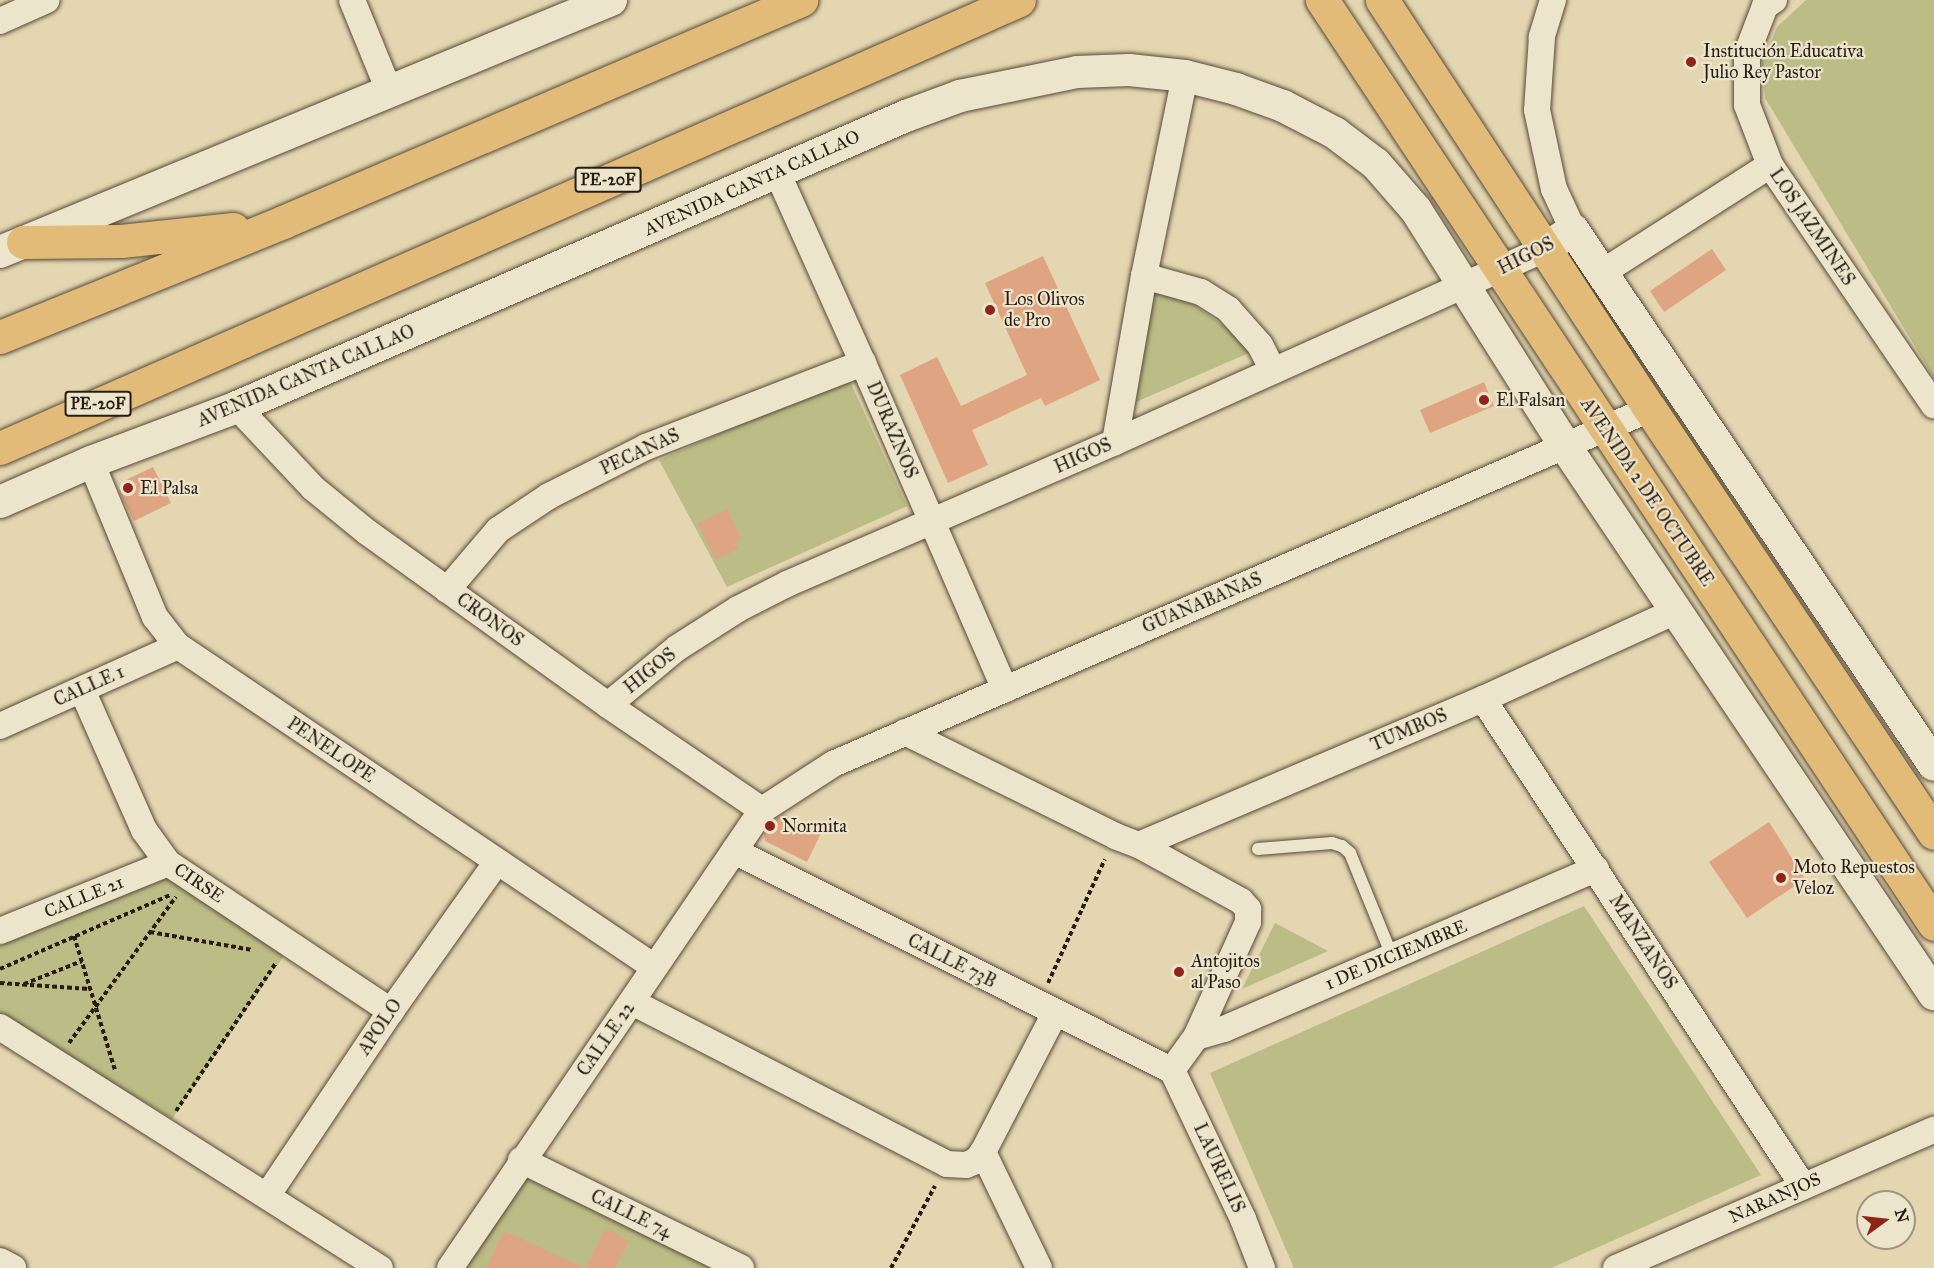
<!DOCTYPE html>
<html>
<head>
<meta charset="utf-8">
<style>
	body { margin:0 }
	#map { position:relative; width:1934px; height:1268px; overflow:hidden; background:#e4d6b0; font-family:"IM FELL Great Primer",serif }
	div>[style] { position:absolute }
	.green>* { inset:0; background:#bcbc86 }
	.building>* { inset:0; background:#dfa582 }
	.path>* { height:4px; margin-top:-2px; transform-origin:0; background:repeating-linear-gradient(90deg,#281c11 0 4.5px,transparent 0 7.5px) }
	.roads { filter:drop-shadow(0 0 2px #574a39) drop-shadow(0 0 2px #574a39) }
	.service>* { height:12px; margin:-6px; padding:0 6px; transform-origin:6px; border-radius:6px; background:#ede4cc }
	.minor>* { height:26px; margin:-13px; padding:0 13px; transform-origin:13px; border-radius:13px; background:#ede4cc }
	.tertiary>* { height:32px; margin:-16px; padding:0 16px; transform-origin:16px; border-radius:16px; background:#ede4cc }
	.primary>* { height:33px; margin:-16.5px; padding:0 16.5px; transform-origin:16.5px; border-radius:16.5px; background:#e2bb78 }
	.dots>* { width:16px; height:16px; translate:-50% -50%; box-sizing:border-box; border:3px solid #ede4cc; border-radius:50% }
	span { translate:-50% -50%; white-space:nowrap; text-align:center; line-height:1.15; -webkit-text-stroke:4.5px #ede4cc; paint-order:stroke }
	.shield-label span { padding:2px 4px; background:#ede4cc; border:2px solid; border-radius:4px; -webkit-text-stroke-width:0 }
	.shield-label { font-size:16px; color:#281c11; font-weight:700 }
	.poi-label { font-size:18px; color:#281c11 }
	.left { translate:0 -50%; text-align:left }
	.street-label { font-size:18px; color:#281c11 }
	.north { position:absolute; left:1856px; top:1190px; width:60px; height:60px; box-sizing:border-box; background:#ede4cc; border:2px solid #9e9481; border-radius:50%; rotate:75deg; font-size:16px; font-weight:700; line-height:24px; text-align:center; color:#281c11 }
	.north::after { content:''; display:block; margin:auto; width:21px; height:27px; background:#8f2418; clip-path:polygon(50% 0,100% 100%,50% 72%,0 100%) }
</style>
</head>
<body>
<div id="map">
	<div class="green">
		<div style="clip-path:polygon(1806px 0,1934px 0,1934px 378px,1765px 98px,1762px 62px,1777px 27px)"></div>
		<div style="clip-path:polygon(1155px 288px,1187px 300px,1226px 327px,1251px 352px,1136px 402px)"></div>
		<div style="clip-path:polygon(848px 377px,907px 506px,727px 587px,659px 460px)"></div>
		<div style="clip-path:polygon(168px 874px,285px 954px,172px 1119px,0 1013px,0 945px)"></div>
		<div style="clip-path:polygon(1584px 906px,1761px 1175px,1551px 1268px,1294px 1268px,1210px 1073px)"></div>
		<div style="clip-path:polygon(1275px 923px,1328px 951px,1242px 989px)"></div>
		<div style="clip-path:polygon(536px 1164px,745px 1268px,466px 1268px)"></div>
	</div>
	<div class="building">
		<div style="clip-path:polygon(1712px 249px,1726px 270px,1664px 312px,1650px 291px)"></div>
		<div style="clip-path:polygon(1043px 256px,1100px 380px,1045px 406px,1041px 398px,972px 430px,988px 465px,948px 483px,900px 375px,937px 357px,961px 406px,1027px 375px,985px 283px)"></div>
		<div style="clip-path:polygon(1484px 382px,1494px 406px,1430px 433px,1420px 410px)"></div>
		<div style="clip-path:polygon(153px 467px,171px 503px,134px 521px,119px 491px,124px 481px)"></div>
		<div style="clip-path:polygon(727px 509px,741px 539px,734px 543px,738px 549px,716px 560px,698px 523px)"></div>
		<div style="clip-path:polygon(783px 814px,821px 833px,807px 862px,765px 841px,764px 833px,773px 821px)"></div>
		<div style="clip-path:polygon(1769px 822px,1805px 879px,1747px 918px,1709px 862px)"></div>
		<div style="clip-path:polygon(606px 1228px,629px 1241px,615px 1268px,486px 1268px,505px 1231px,585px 1268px)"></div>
	</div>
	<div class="path">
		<div style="left:150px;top:932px;width:104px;rotate:10deg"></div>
		<div style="left:74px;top:936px;width:140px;rotate:73deg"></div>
		<div style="left:0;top:969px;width:185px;rotate:-23.5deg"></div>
		<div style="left:0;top:983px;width:90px;rotate:3.8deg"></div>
		<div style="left:1048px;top:983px;width:136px;rotate:-65.3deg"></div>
		<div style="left:24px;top:984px;width:62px;rotate:-21.6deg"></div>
		<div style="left:69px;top:1043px;width:181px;rotate:-53.8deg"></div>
		<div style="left:176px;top:1111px;width:179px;rotate:-56deg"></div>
		<div style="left:891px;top:1268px;width:93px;rotate:-61.8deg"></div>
	</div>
	<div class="roads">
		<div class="service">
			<div style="left:1258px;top:849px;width:74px;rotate:-4.6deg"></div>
			<div style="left:1332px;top:843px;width:10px;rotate:17deg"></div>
			<div style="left:1342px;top:846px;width:11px;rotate:41deg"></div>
			<div style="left:1350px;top:853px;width:111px;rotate:67.8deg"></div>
		</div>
		<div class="minor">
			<div style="left:352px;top:0;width:100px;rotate:67.8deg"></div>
			<div style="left:1553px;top:0;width:39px;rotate:107deg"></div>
			<div style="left:1542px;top:37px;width:73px;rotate:93.9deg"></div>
			<div style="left:1537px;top:110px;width:81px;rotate:77.9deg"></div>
			<div style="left:1554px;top:189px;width:45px;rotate:65.1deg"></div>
			<div style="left:1774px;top:0;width:11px;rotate:146deg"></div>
			<div style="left:1765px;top:6px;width:50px;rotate:111deg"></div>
			<div style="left:1747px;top:53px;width:52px;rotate:90deg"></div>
			<div style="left:1747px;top:105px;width:64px;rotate:69deg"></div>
			<div style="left:1770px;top:165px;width:291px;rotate:55.7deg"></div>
			<div style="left:0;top:21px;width:51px;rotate:-24.1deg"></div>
			<div style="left:777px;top:172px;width:209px;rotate:65.8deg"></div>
			<div style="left:863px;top:363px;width:356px;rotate:66.5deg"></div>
			<div style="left:1603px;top:272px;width:198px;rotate:-32.6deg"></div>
			<div style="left:1144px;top:276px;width:59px;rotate:15.7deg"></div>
			<div style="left:1201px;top:292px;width:32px;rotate:32deg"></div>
			<div style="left:1228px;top:309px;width:48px;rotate:48.4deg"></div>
			<div style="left:1260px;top:345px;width:29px;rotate:63deg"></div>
			<div style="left:237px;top:407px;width:111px;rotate:46.8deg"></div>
			<div style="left:313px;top:488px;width:70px;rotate:39.2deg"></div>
			<div style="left:367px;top:532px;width:297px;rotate:35.7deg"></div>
			<div style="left:608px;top:705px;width:186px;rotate:34.3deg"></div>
			<div style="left:1115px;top:442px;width:169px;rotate:-80.1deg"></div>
			<div style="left:1144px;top:276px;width:204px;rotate:-78.4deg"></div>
			<div style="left:91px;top:462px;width:168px;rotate:67.6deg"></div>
			<div style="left:155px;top:617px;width:37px;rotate:52deg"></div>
			<div style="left:178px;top:646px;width:574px;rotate:33.99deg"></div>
			<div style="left:447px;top:590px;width:79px;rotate:-49.6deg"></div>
			<div style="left:498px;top:530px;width:61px;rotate:-33.7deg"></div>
			<div style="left:549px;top:496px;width:109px;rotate:-26.8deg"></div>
			<div style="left:646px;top:447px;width:233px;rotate:-21.2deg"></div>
			<div style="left:82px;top:690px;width:153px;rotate:66.1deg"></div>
			<div style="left:144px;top:830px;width:41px;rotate:54deg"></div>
			<div style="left:168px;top:863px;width:268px;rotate:33.6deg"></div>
			<div style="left:1483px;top:699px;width:583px;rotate:56.69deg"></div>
			<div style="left:608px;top:705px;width:89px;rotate:-39.6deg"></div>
			<div style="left:677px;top:648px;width:72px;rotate:-32.6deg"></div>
			<div style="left:738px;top:609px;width:55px;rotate:-27deg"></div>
			<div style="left:787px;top:584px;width:357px;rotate:-23.4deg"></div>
			<div style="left:1115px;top:442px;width:473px;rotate:-24.2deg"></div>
			<div style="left:0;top:726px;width:195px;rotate:-24.2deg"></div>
			<div style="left:905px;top:732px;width:234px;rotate:26.3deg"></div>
			<div style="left:1115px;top:836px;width:26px;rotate:21deg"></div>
			<div style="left:1139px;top:845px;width:116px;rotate:28.8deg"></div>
			<div style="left:1241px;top:901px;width:11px;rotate:49deg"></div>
			<div style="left:1248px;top:909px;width:13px;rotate:90deg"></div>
			<div style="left:1248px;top:922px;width:126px;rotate:114.3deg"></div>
			<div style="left:1196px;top:1037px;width:41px;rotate:126deg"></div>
			<div style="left:1139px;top:845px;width:374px;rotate:-23deg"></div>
			<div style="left:1483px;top:699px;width:212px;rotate:-24.5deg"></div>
			<div style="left:734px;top:851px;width:490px;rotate:26.6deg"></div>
			<div style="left:0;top:931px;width:181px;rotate:-22deg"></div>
			<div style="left:632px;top:1002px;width:354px;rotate:27.2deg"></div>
			<div style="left:947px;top:1164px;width:19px;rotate:3deg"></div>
			<div style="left:966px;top:1165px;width:11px;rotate:-22deg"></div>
			<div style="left:976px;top:1161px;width:11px;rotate:-52deg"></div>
			<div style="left:983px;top:1152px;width:157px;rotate:-62.6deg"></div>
			<div style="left:0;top:1027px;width:450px;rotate:32.4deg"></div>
			<div style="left:1196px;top:1037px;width:29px;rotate:-16deg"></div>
			<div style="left:1224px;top:1029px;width:405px;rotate:-23.3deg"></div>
			<div style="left:1172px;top:1070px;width:165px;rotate:64.5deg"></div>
			<div style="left:1243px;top:1219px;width:53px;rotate:68.8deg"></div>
			<div style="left:983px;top:1152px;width:129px;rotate:64.2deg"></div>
			<div style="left:521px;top:1160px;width:245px;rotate:26.1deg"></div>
			<div style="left:267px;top:1196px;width:223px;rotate:-56.2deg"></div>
			<div style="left:391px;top:1011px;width:183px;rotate:-54.6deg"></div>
			<div style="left:0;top:1261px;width:15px;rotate:28deg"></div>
			<div style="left:450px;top:1268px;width:554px;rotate:-55.74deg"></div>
			<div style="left:762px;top:810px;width:85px;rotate:-32.9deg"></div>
			<div style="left:833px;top:764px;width:891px;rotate:-23.49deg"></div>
			<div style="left:1616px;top:1268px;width:347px;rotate:-23.5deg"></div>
		</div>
		<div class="tertiary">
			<div style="left:1546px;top:248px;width:32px;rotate:-34deg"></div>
			<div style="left:1573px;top:230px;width:645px;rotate:55.99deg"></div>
			<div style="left:0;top:252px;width:661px;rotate:-22.41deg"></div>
			<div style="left:0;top:502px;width:99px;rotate:-23.7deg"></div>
			<div style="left:91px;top:462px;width:156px;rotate:-20.6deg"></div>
			<div style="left:237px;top:407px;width:730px;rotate:-23.51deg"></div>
			<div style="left:906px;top:116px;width:58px;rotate:-20.3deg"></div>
			<div style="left:960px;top:96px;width:119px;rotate:-11.6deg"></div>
			<div style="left:1077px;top:72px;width:52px;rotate:-2.2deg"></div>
			<div style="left:1129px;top:70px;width:56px;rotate:6.1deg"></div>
			<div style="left:1185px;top:76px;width:53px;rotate:14.3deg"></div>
			<div style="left:1236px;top:89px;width:50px;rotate:19.9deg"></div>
			<div style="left:1283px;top:106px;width:59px;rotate:27.4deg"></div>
			<div style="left:1335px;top:133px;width:51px;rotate:37.1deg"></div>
			<div style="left:1376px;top:164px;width:61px;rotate:49deg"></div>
			<div style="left:1416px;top:210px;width:279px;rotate:57.7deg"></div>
			<div style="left:1565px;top:446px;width:661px;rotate:56.05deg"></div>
		</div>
		<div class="primary">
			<div style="left:1322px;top:0;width:1108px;rotate:56.48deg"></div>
			<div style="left:1382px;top:0;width:489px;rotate:56.8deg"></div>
			<div style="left:1650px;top:409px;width:510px;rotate:56.19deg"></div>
			<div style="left:23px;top:242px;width:98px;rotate:-0.6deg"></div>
			<div style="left:121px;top:241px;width:113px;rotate:-6.1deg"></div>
			<div style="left:0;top:337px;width:305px;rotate:-22.1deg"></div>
			<div style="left:283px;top:222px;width:564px;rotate:-23.2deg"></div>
			<div style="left:0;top:448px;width:1113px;rotate:-23.73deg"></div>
		</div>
	</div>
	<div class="dots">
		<div style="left:1691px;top:62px;background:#8f2418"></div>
		<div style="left:990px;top:310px;background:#8f2418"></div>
		<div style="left:1484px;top:400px;background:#8f2418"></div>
		<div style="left:128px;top:488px;background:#8f2418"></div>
		<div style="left:770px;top:826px;background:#8f2418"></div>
		<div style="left:1781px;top:878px;background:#8f2418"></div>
		<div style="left:1179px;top:972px;background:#8f2418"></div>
	</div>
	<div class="shield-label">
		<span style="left:608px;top:180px">PE-20F</span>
		<span style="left:98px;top:404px">PE-20F</span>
	</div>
	<div class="poi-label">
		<span class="left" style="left:1703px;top:62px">Institución Educativa<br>Julio Rey Pastor</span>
		<span class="left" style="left:1004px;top:310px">Los Olivos<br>de Pro</span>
		<span class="left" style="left:1496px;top:400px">El Falsan</span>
		<span class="left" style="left:140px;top:488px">El Palsa</span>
		<span class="left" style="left:782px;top:826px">Normita</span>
		<span class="left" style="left:1793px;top:878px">Moto Repuestos<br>Veloz</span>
		<span class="left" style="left:1191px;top:972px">Antojitos<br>al Paso</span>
	</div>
	<div class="street-label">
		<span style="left:752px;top:183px;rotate:-24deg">AVENIDA CANTA CALLAO</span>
		<span style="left:1812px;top:227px;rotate:56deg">LOS JAZMINES</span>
		<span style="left:1526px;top:256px;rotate:-27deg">HIGOS</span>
		<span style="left:306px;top:376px;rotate:-23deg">AVENIDA CANTA CALLAO</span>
		<span style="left:892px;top:430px;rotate:67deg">DURAZNOS</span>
		<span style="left:640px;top:452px;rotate:-25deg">PECANAS</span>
		<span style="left:1083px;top:456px;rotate:-24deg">HIGOS</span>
		<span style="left:1647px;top:492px;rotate:56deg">AVENIDA 2 DE OCTUBRE</span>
		<span style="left:1202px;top:603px;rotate:-23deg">GUANABANAS</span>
		<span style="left:490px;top:620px;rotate:36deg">CRONOS</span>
		<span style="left:650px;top:671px;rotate:-39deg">HIGOS</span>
		<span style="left:89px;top:686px;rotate:-24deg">CALLE 1</span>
		<span style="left:1409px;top:730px;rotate:-23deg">TUMBOS</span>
		<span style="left:331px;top:750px;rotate:34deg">PENELOPE</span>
		<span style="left:199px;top:883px;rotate:34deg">CIRSE</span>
		<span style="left:84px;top:897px;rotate:-22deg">CALLE 21</span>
		<span style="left:1643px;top:942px;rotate:57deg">MANZANOS</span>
		<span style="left:1396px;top:955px;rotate:-23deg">1 DE DICIEMBRE</span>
		<span style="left:952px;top:961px;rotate:27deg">CALLE 73B</span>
		<span style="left:380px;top:1027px;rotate:-56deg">APOLO</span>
		<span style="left:606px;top:1039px;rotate:-55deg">CALLE 22</span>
		<span style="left:1219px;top:1168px;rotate:65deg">LAURELIS</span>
		<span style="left:1775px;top:1198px;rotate:-24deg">NARANJOS</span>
		<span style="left:631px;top:1214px;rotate:26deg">CALLE 74</span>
	</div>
	<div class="north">N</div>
</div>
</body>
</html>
